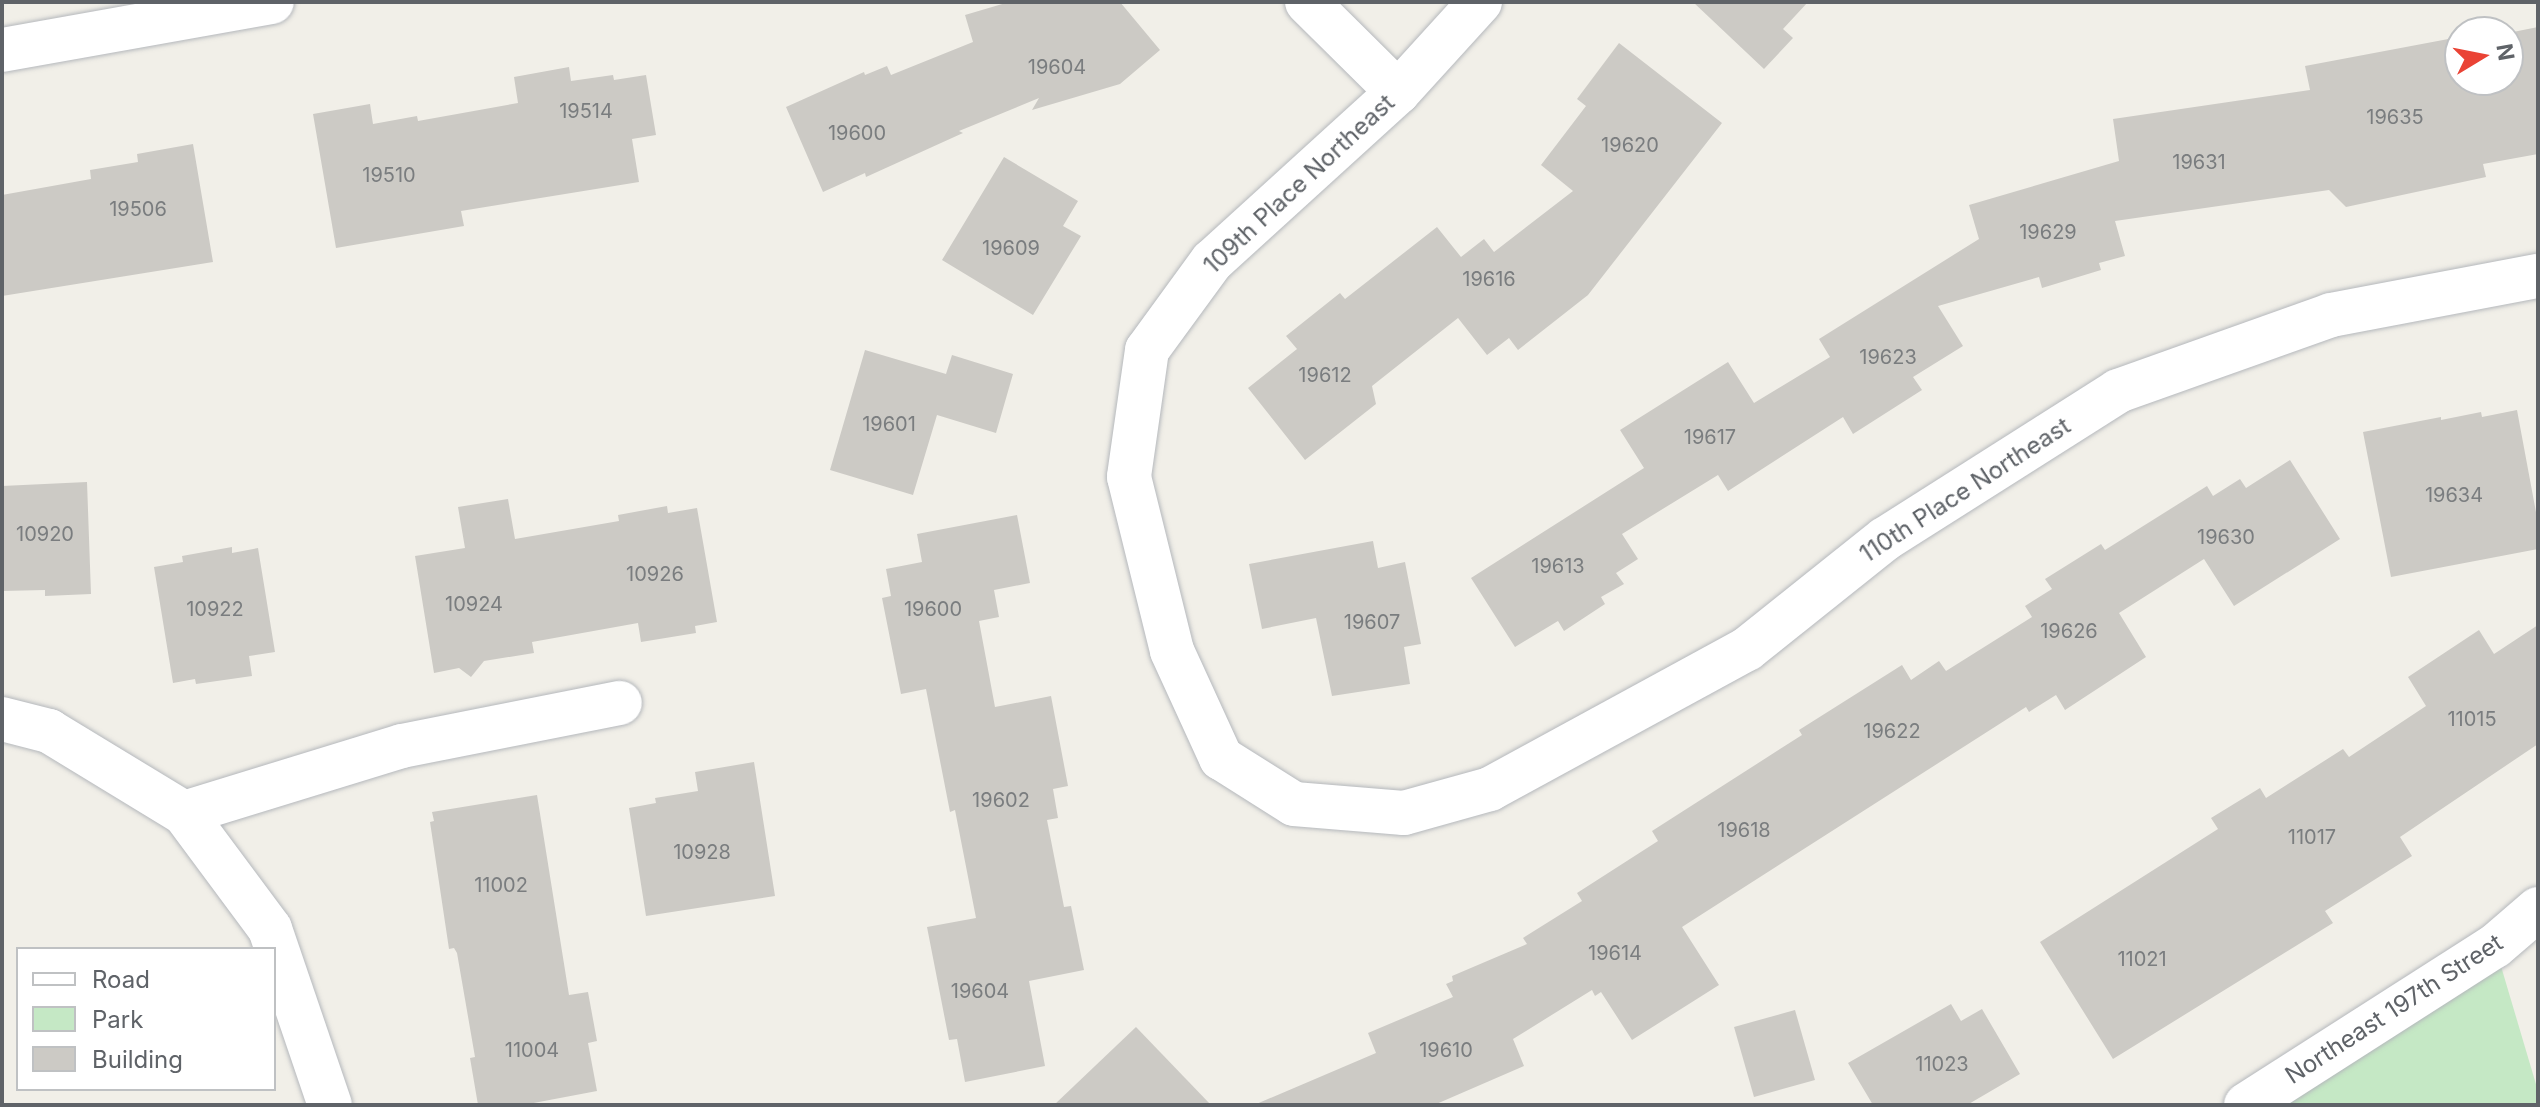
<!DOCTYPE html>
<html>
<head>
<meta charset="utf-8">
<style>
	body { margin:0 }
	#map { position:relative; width:2540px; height:1107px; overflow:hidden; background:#f1efe8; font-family:Inter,sans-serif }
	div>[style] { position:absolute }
	.green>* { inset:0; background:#c5e8c5 }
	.building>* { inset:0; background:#cccac5 }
	.roads { filter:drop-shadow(0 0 2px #b5b8bc) drop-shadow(0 0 2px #b5b8bc) }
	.minor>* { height:44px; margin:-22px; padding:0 22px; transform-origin:22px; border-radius:22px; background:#fff }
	span { translate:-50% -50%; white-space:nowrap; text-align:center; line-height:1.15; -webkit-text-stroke:6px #fff; paint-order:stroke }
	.number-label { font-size:20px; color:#7a7d7f }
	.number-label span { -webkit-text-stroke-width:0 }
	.street-label { font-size:24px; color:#5f6368 }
	.frame { position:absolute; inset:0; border:4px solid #5f6368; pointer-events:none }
	.legend { position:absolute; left:16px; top:947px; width:260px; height:144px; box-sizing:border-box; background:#fff; border:2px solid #bfc1c3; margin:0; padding:10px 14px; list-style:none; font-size:24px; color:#5f6368 }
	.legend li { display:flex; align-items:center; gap:16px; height:40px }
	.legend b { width:40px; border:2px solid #bfc1c3 }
	.north { position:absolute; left:2444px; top:16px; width:80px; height:80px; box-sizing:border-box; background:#fff; border:2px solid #bfc1c3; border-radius:50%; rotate:80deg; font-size:22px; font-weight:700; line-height:32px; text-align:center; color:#5f6368 }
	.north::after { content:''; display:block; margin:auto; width:28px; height:36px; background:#ea4335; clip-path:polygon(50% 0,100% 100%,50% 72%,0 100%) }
</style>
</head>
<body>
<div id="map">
	<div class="green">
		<div style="clip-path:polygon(2495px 946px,2538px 1091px,2538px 1105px,2246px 1105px)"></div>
	</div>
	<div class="building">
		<div style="clip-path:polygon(1009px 2px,1120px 2px,1160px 50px,1120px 84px,1032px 110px,1039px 98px,959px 131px,963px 133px,866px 177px,865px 173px,823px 192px,786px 107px,864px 72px,865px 75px,887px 66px,891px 75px,973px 42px,965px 15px)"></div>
		<div style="clip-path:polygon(1693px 2px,1808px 2px,1783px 29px,1793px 38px,1764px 69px)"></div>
		<div style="clip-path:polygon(2538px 27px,2538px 154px,2483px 164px,2486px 177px,2346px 207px,2329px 190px,2115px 221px,2125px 256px,2099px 263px,2101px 270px,2042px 288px,2039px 277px,1938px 306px,1963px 346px,1913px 377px,1922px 390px,1853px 434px,1843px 417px,1728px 491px,1718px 475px,1622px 534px,1638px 559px,1616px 573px,1624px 584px,1601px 597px,1605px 604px,1564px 631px,1558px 621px,1515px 647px,1471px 578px,1644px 468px,1620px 430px,1728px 362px,1754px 403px,1830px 357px,1819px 339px,1979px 239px,1969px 205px,2119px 161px,2113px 119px,2310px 90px,2305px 66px,2459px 37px,2460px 80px,2508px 80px,2508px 33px)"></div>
		<div style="clip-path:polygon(1619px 43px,1722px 123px,1588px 295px,1518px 350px,1509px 338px,1487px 355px,1458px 318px,1372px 386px,1376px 404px,1305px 460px,1248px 388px,1297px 349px,1286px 336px,1340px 293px,1345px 299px,1437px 227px,1461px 257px,1484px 239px,1494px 252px,1573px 191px,1541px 165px,1586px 106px,1577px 99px)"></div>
		<div style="clip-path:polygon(569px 67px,571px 81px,613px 75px,614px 80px,646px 75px,656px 135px,632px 139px,639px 182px,461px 211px,464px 226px,336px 248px,313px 114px,370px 104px,373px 124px,417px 116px,418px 121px,518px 103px,514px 77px)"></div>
		<div style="clip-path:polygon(193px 144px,213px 262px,2px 296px,2px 195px,91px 179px,90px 170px,138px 162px,137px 154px)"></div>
		<div style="clip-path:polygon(1004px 157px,1078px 201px,1063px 226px,1081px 236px,1033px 315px,942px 260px)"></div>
		<div style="clip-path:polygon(865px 350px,946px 374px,952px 355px,1013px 374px,996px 433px,937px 415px,913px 495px,830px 470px)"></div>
		<div style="clip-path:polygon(2517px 410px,2538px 523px,2538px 549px,2391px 577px,2363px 432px,2441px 417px,2441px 420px,2481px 412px,2482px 417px)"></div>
		<div style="clip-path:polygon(2290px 460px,2340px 539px,2234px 606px,2204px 559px,2119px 613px,2146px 657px,2065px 710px,2056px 695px,2029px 712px,2026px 707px,1682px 927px,1719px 985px,1632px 1040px,1601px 992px,1595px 996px,1592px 990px,1513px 1039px,1524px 1066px,1434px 1105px,1254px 1105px,1376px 1053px,1368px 1033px,1453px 997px,1446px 984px,1453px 981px,1452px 976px,1527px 944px,1523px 938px,1582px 901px,1577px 893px,1658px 841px,1652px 831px,1802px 735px,1799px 730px,1902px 665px,1911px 680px,1939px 661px,1946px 671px,2032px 617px,2025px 606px,2052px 589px,2045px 579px,2101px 544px,2105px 550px,2207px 486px,2213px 496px,2240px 479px,2246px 488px)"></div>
		<div style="clip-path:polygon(87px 482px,91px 594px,45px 596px,45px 590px,2px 591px,2px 486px)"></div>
		<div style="clip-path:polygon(508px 499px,515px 539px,619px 521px,618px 515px,667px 506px,668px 513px,697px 508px,717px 622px,695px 626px,696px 633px,641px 642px,638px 623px,532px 642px,534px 653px,484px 661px,471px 677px,459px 668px,434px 673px,415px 556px,465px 548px,458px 507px)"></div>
		<div style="clip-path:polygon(1017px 515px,1030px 583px,994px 590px,999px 617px,979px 621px,995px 707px,1051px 696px,1068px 786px,1053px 789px,1058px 818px,1047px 820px,1064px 907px,1071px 906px,1084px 970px,1029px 981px,1045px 1066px,965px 1082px,957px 1039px,949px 1040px,927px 927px,976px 918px,955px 810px,950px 812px,926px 689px,901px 694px,882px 598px,891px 596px,886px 569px,922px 562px,917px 534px)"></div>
		<div style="clip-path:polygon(1373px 541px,1378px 568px,1405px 562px,1421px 644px,1404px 647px,1410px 684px,1332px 696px,1316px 618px,1262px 629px,1249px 564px)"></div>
		<div style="clip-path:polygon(232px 547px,232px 553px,258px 548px,275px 652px,249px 656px,252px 676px,196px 684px,195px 679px,173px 683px,154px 567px,183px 562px,182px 556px)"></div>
		<div style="clip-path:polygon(2538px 625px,2538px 744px,2400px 837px,2412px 856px,2325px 911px,2333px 923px,2113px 1059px,2040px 942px,2218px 829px,2211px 818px,2260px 788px,2266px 798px,2343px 749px,2349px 757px,2426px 706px,2408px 677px,2479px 630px,2494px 654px)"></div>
		<div style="clip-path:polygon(754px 762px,775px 896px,646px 916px,629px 808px,656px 803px,655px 798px,698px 791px,695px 772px)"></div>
		<div style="clip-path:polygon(537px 795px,569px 995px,588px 992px,597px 1041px,588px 1043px,597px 1091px,523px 1105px,478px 1105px,470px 1058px,475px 1057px,457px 953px,454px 948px,449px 949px,430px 822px,434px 821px,432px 812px)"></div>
		<div style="clip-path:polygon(1951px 1004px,1961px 1021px,1982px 1009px,2020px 1074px,1967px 1105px,1873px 1105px,1848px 1063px)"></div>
		<div style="clip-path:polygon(1795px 1010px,1815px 1080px,1754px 1097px,1734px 1027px)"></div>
		<div style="clip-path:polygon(1136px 1027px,1211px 1105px,1054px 1105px)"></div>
	</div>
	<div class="roads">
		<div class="minor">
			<div style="left:1307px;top:2px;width:128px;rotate:44.7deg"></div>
			<div style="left:1480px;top:2px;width:122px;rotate:132.3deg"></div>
			<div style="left:1398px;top:92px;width:251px;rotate:137.7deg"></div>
			<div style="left:1212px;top:261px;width:110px;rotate:126.1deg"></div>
			<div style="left:1147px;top:350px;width:128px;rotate:98.1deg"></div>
			<div style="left:1129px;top:477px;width:179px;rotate:76.1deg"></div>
			<div style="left:1172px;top:651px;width:118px;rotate:65.4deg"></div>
			<div style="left:1221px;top:758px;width:86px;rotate:32.2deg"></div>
			<div style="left:1294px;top:804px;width:110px;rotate:4.7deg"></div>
			<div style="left:1404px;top:813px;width:89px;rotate:-15.6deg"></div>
			<div style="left:1490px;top:789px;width:293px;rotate:-28.6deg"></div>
			<div style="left:1747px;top:649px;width:176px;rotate:-38.6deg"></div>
			<div style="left:1885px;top:539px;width:276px;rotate:-32.4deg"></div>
			<div style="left:2118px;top:391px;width:226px;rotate:-19.6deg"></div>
			<div style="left:2331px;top:315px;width:211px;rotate:-10.7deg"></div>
			<div style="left:2px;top:50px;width:274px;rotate:-10.1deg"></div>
			<div style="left:2px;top:719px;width:49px;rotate:14.3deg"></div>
			<div style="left:49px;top:731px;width:158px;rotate:31.3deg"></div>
			<div style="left:184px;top:813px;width:144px;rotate:53.4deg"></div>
			<div style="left:270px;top:929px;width:186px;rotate:71.2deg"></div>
			<div style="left:184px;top:813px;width:228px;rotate:-17.1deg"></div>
			<div style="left:402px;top:746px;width:222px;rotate:-11.2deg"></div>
			<div style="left:2246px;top:1105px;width:295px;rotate:-32.6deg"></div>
			<div style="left:2495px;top:946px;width:57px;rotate:-40.7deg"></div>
		</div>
	</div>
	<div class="number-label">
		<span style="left:1057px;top:67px">19604</span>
		<span style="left:586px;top:111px">19514</span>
		<span style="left:2395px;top:117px">19635</span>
		<span style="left:857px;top:133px">19600</span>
		<span style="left:1630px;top:145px">19620</span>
		<span style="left:2199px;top:162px">19631</span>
		<span style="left:389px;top:175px">19510</span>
		<span style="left:138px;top:209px">19506</span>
		<span style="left:2048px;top:232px">19629</span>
		<span style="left:1011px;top:248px">19609</span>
		<span style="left:1489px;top:279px">19616</span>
		<span style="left:1888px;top:357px">19623</span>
		<span style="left:1325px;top:375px">19612</span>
		<span style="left:889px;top:424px">19601</span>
		<span style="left:1710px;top:437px">19617</span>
		<span style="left:2454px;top:495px">19634</span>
		<span style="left:45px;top:534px">10920</span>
		<span style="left:2226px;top:537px">19630</span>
		<span style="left:1558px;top:566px">19613</span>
		<span style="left:655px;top:574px">10926</span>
		<span style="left:474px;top:604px">10924</span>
		<span style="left:215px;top:609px">10922</span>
		<span style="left:933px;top:609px">19600</span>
		<span style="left:1372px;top:622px">19607</span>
		<span style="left:2069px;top:631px">19626</span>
		<span style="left:2472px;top:719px">11015</span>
		<span style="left:1892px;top:731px">19622</span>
		<span style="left:1001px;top:800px">19602</span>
		<span style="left:1744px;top:830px">19618</span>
		<span style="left:2312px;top:837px">11017</span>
		<span style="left:702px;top:852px">10928</span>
		<span style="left:501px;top:885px">11002</span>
		<span style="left:1615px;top:953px">19614</span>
		<span style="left:2142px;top:959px">11021</span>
		<span style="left:980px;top:991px">19604</span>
		<span style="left:532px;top:1050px">11004</span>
		<span style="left:1446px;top:1050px">19610</span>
		<span style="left:1942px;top:1064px">11023</span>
	</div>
	<div class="street-label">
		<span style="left:1299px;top:184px;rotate:-43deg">109th Place Northeast</span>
		<span style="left:1965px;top:490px;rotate:-33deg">110th Place Northeast</span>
		<span style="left:2394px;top:1009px;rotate:-33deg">Northeast 197th Street</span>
	</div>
	<div class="frame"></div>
	<ul class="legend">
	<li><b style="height:10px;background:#fff"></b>Road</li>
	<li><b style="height:22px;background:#c5e8c5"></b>Park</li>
	<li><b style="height:22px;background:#cccac5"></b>Building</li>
	</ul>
	<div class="north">N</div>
</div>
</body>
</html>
